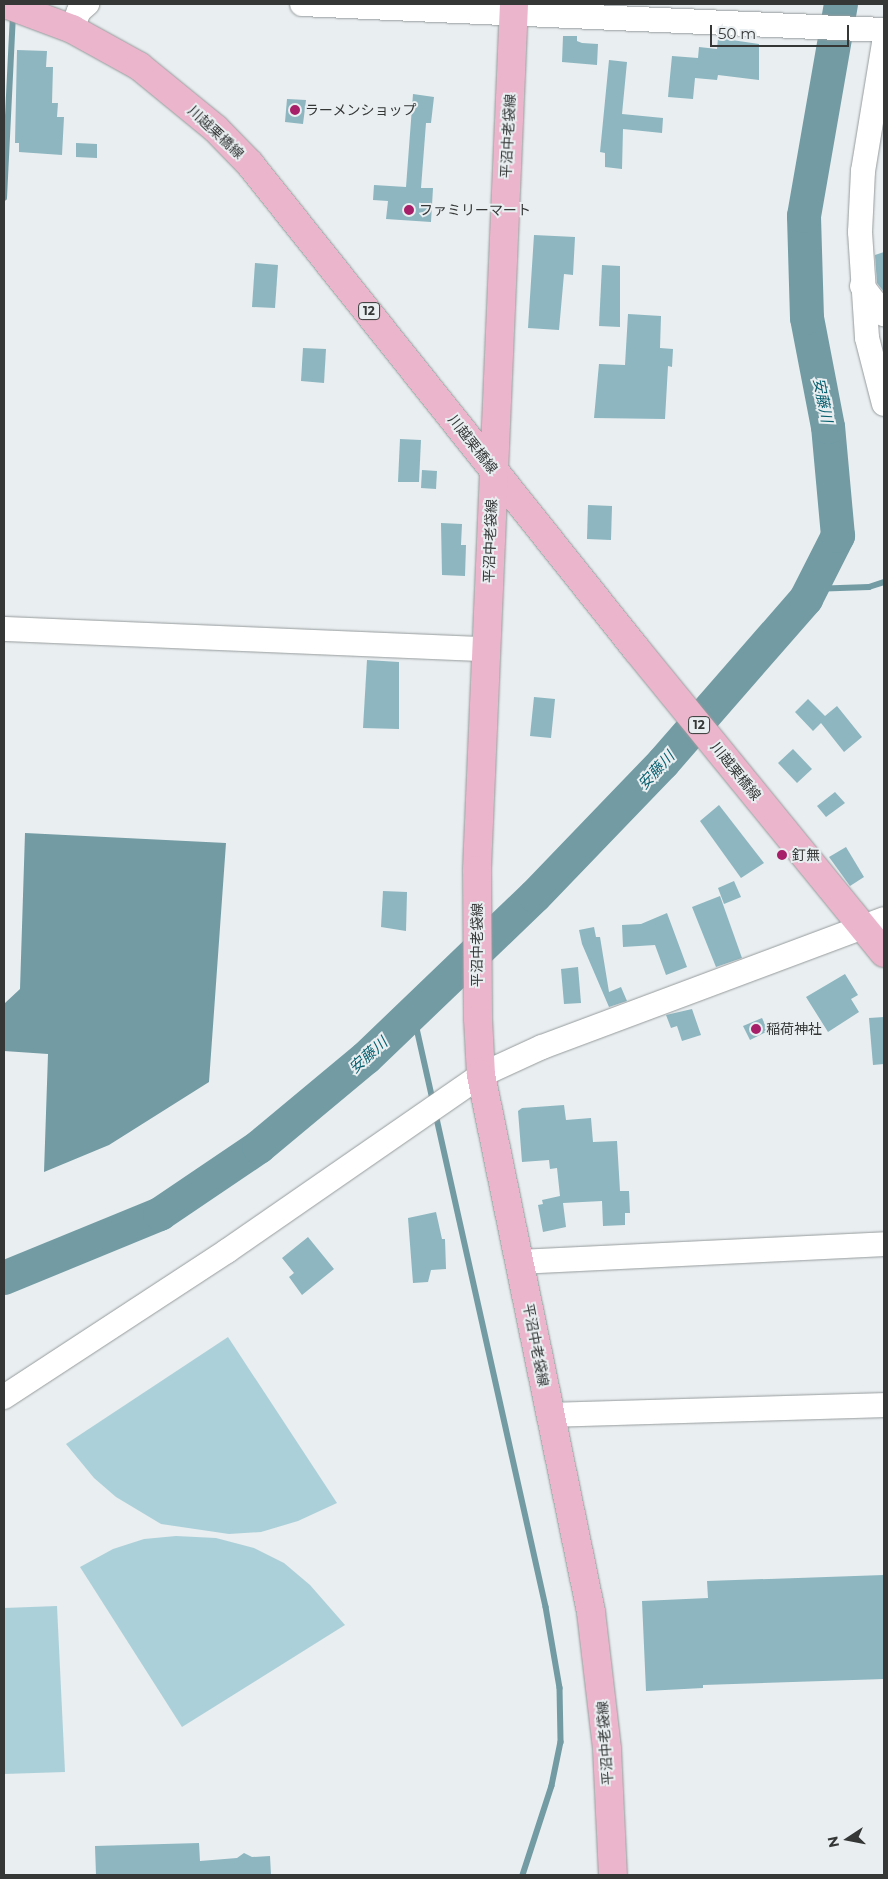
<!DOCTYPE html>
<html>
<head>
<meta charset="utf-8">
<style>
	body { margin:0 }
	#map { position:relative; width:888px; height:1879px; overflow:hidden; background:#e9eef0; font-family:Montserrat,"Noto Sans JP",sans-serif }
	div>[style] { position:absolute }
	.green>* { inset:0; background:#acd0d9 }
	.water>* { inset:0; background:#729ba4 }
	.stream>* { height:5.5px; margin:-2.75px; padding:0 2.75px; transform-origin:2.75px; border-radius:2.75px; background:#729ba4 }
	.river>* { height:34px; margin:-17px; padding:0 17px; transform-origin:17px; border-radius:17px; background:#729ba4 }
	.building>* { inset:0; background:#8db6c0 }
	.roads { filter:drop-shadow(0 0 1px #969b9c) drop-shadow(0 0 1px #969b9c) }
	.minor>* { height:24px; margin:-12px; padding:0 12px; transform-origin:12px; border-radius:12px; background:#fff }
	.major>* { height:28px; margin:-14px; padding:0 14px; transform-origin:14px; border-radius:14px; background:#ebb5cb }
	.dots>* { width:14px; height:14px; translate:-50% -50%; box-sizing:border-box; border:2px solid #e9eef0; border-radius:50% }
	span { translate:-50% -50%; white-space:nowrap; text-align:center; line-height:1.15; -webkit-text-stroke:4px #e9eef0; paint-order:stroke }
	.shield-label span { padding:1px 4px; background:#e9eef0; border:1px solid; border-radius:4px; -webkit-text-stroke-width:0 }
	.shield-label { font-size:12px; color:#353737; font-weight:700 }
	.poi-label { font-size:14px; color:#353737 }
	.left { translate:0 -50%; text-align:left }
	.street-label { font-size:14px; color:#353737 }
	.water-label { font-size:15px; color:#075f6e; font-style:italic }
	.frame { position:absolute; inset:0; border:5px solid #353737; pointer-events:none }
	.north { position:absolute; left:823px; top:1814px; width:50px; height:50px; -webkit-text-stroke:4px #e9eef0; paint-order:stroke; rotate:259deg; font-size:14px; font-weight:700; line-height:20px; text-align:center; color:#353737 }
	.north::after { content:''; display:block; margin:auto; width:18px; height:22px; background:#353737; clip-path:polygon(50% 0,100% 100%,50% 72%,0 100%) }
	.scale { position:absolute; left:710px; top:25px; width:139px; height:22px; box-sizing:border-box; border:2px solid #353737; border-top:0; padding-left:6px; font-size:15px; line-height:18px; white-space:nowrap; color:#353737; -webkit-text-stroke:4px #e9eef0; paint-order:stroke }
</style>
</head>
<body>
<div id="map">
	<div class="green">
		<div style="clip-path:polygon(228px 1337px,337px 1503px,298px 1521px,261px 1532px,229px 1534px,161px 1524px,116px 1497px,94px 1478px,66px 1444px)"></div>
		<div style="clip-path:polygon(176px 1536px,216px 1538px,254px 1548px,284px 1563px,310px 1585px,345px 1625px,182px 1727px,80px 1567px,113px 1549px,144px 1539px)"></div>
		<div style="clip-path:polygon(57px 1606px,65px 1772px,4px 1774px,4px 1608px)"></div>
	</div>
	<div class="water">
		<div style="clip-path:polygon(25px 833px,226px 843px,209px 1082px,109px 1145px,44px 1172px,48px 1054px,4px 1051px,5px 1003px,20px 989px)"></div>
	</div>
	<div class="stream">
		<div style="left:4px;top:198px;width:182px;rotate:-87.2deg"></div>
		<div style="left:811px;top:589px;width:58px;rotate:-2deg"></div>
		<div style="left:869px;top:587px;width:16px;rotate:-18deg"></div>
		<div style="left:414px;top:1015px;width:87px;rotate:77.4deg"></div>
		<div style="left:436px;top:1114px;width:505px;rotate:77.42deg"></div>
		<div style="left:546px;top:1607px;width:82px;rotate:80.2deg"></div>
		<div style="left:560px;top:1688px;width:54px;rotate:88.9deg"></div>
		<div style="left:561px;top:1742px;width:45px;rotate:101.6deg"></div>
		<div style="left:552px;top:1786px;width:94px;rotate:108deg"></div>
	</div>
	<div class="river">
		<div style="left:4px;top:1278px;width:169px;rotate:-22.3deg"></div>
		<div style="left:160px;top:1214px;width:120px;rotate:-34.1deg"></div>
		<div style="left:259px;top:1147px;width:139px;rotate:-39.8deg"></div>
		<div style="left:366px;top:1058px;width:234px;rotate:-43.8deg"></div>
		<div style="left:535px;top:896px;width:185px;rotate:-46.1deg"></div>
		<div style="left:663px;top:763px;width:218px;rotate:-48.9deg"></div>
		<div style="left:806px;top:599px;width:71px;rotate:-63.1deg"></div>
		<div style="left:838px;top:536px;width:109px;rotate:-95.2deg"></div>
		<div style="left:828px;top:427px;width:111px;rotate:-100.9deg"></div>
		<div style="left:807px;top:318px;width:102px;rotate:-91.7deg"></div>
		<div style="left:804px;top:216px;width:215px;rotate:-80.1deg"></div>
	</div>
	<div class="building">
		<div style="clip-path:polygon(563px 36px,577px 36px,577px 41px,582px 43px,598px 44px,597px 65px,562px 62px)"></div>
		<div style="clip-path:polygon(718px 38px,759px 44px,759px 80px,718px 75px,717px 80px,695px 78px,693px 99px,668px 97px,672px 56px,698px 58px,699px 47px,717px 49px)"></div>
		<div style="clip-path:polygon(17px 50px,47px 51px,46px 67px,53px 67px,52px 103px,58px 103px,57px 117px,64px 117px,62px 155px,19px 152px,19px 143px,15px 143px)"></div>
		<div style="clip-path:polygon(609px 60px,627px 62px,622px 114px,663px 118px,662px 133px,623px 129px,622px 169px,605px 167px,605px 153px,600px 152px)"></div>
		<div style="clip-path:polygon(413px 94px,434px 97px,431px 123px,426px 123px,421px 188px,433px 188px,431px 222px,386px 219px,388px 201px,373px 200px,374px 185px,406px 187px)"></div>
		<div style="clip-path:polygon(287px 99px,306px 100px,303px 124px,285px 122px)"></div>
		<div style="clip-path:polygon(76px 143px,97px 144px,97px 158px,76px 157px)"></div>
		<div style="clip-path:polygon(534px 235px,575px 237px,573px 275px,564px 274px,559px 330px,528px 328px)"></div>
		<div style="clip-path:polygon(884px 252px,884px 292px,877px 283px,875px 255px)"></div>
		<div style="clip-path:polygon(255px 263px,278px 265px,275px 308px,252px 307px)"></div>
		<div style="clip-path:polygon(602px 265px,620px 266px,620px 327px,599px 326px)"></div>
		<div style="clip-path:polygon(628px 314px,661px 316px,660px 348px,673px 349px,672px 367px,668px 366px,665px 419px,594px 418px,599px 364px,625px 365px)"></div>
		<div style="clip-path:polygon(303px 348px,326px 349px,324px 383px,301px 381px)"></div>
		<div style="clip-path:polygon(400px 439px,421px 440px,419px 482px,398px 482px)"></div>
		<div style="clip-path:polygon(422px 470px,437px 471px,436px 489px,421px 488px)"></div>
		<div style="clip-path:polygon(588px 505px,612px 506px,611px 540px,587px 539px)"></div>
		<div style="clip-path:polygon(441px 523px,462px 524px,461px 545px,466px 545px,465px 576px,442px 575px)"></div>
		<div style="clip-path:polygon(367px 660px,399px 662px,399px 729px,363px 728px)"></div>
		<div style="clip-path:polygon(534px 697px,555px 699px,551px 738px,530px 736px)"></div>
		<div style="clip-path:polygon(808px 699px,825px 716px,837px 706px,862px 737px,844px 752px,821px 723px,813px 731px,795px 712px)"></div>
		<div style="clip-path:polygon(793px 749px,812px 769px,797px 783px,778px 763px)"></div>
		<div style="clip-path:polygon(835px 792px,845px 803px,826px 817px,817px 806px)"></div>
		<div style="clip-path:polygon(719px 805px,764px 863px,741px 878px,700px 821px)"></div>
		<div style="clip-path:polygon(846px 847px,864px 877px,850px 886px,829px 857px)"></div>
		<div style="clip-path:polygon(734px 881px,741px 897px,724px 904px,718px 888px)"></div>
		<div style="clip-path:polygon(383px 891px,407px 892px,406px 931px,381px 927px)"></div>
		<div style="clip-path:polygon(720px 896px,742px 958px,716px 967px,692px 907px)"></div>
		<div style="clip-path:polygon(667px 913px,687px 967px,666px 975px,655px 945px,623px 947px,622px 925px,641px 924px)"></div>
		<div style="clip-path:polygon(594px 927px,596px 937px,600px 937px,609px 992px,621px 987px,627px 1001px,609px 1007px,582px 944px,579px 930px)"></div>
		<div style="clip-path:polygon(578px 967px,581px 1003px,564px 1004px,561px 969px)"></div>
		<div style="clip-path:polygon(845px 974px,858px 995px,851px 999px,859px 1012px,828px 1032px,806px 997px)"></div>
		<div style="clip-path:polygon(692px 1009px,701px 1035px,682px 1041px,677px 1026px,671px 1028px,666px 1015px)"></div>
		<div style="clip-path:polygon(884px 1017px,884px 1064px,873px 1065px,869px 1018px)"></div>
		<div style="clip-path:polygon(762px 1018px,768px 1031px,750px 1040px,743px 1026px)"></div>
		<div style="clip-path:polygon(564px 1105px,566px 1120px,591px 1118px,593px 1142px,617px 1141px,620px 1191px,629px 1191px,630px 1213px,625px 1213px,625px 1225px,603px 1226px,602px 1201px,563px 1203px,566px 1227px,543px 1232px,538px 1205px,543px 1204px,542px 1200px,560px 1196px,557px 1168px,550px 1169px,549px 1160px,522px 1162px,518px 1111px,522px 1108px)"></div>
		<div style="clip-path:polygon(436px 1212px,442px 1239px,445px 1239px,446px 1269px,431px 1270px,428px 1282px,413px 1283px,408px 1218px)"></div>
		<div style="clip-path:polygon(308px 1237px,334px 1269px,302px 1295px,289px 1277px,294px 1273px,282px 1258px)"></div>
		<div style="clip-path:polygon(884px 1575px,884px 1679px,703px 1685px,703px 1688px,646px 1691px,642px 1601px,708px 1598px,707px 1581px)"></div>
		<div style="clip-path:polygon(199px 1843px,200px 1861px,237px 1858px,244px 1853px,252px 1857px,270px 1856px,271px 1875px,96px 1875px,95px 1846px)"></div>
	</div>
	<div class="roads">
		<div class="minor">
			<div style="left:302px;top:4px;width:583px;rotate:2.56deg"></div>
			<div style="left:72px;top:29px;width:19px;rotate:-69deg"></div>
			<div style="left:79px;top:11px;width:11px;rotate:-41deg"></div>
			<div style="left:884px;top:43px;width:130px;rotate:99.3deg"></div>
			<div style="left:863px;top:171px;width:61px;rotate:92.8deg"></div>
			<div style="left:860px;top:232px;width:106px;rotate:86.2deg"></div>
			<div style="left:867px;top:338px;width:68px;rotate:75.6deg"></div>
			<div style="left:862px;top:286px;width:36px;rotate:52deg"></div>
			<div style="left:4px;top:629px;width:482px;rotate:2.4deg"></div>
			<div style="left:520px;top:1262px;width:364px;rotate:-2.8deg"></div>
			<div style="left:4px;top:1397px;width:267px;rotate:-33.2deg"></div>
			<div style="left:227px;top:1251px;width:309px;rotate:-34.7deg"></div>
			<div style="left:481px;top:1075px;width:67px;rotate:-24.7deg"></div>
			<div style="left:542px;top:1047px;width:365px;rotate:-20.5deg"></div>
			<div style="left:551px;top:1415px;width:333px;rotate:-1.7deg"></div>
		</div>
		<div class="major">
			<div style="left:5px;top:4px;width:72px;rotate:20.5deg"></div>
			<div style="left:72px;top:29px;width:77px;rotate:28.9deg"></div>
			<div style="left:139px;top:66px;width:99px;rotate:39.3deg"></div>
			<div style="left:216px;top:129px;width:49px;rotate:45.8deg"></div>
			<div style="left:250px;top:164px;width:621px;rotate:51.47deg"></div>
			<div style="left:637px;top:650px;width:391px;rotate:50.8deg"></div>
			<div style="left:514px;top:4px;width:867px;rotate:92.45deg"></div>
			<div style="left:477px;top:870px;width:149px;rotate:89.6deg"></div>
			<div style="left:478px;top:1019px;width:56px;rotate:86.9deg"></div>
			<div style="left:481px;top:1075px;width:548px;rotate:78.42deg"></div>
			<div style="left:591px;top:1612px;width:138px;rotate:83.3deg"></div>
			<div style="left:607px;top:1749px;width:126px;rotate:87.3deg"></div>
		</div>
	</div>
	<div class="dots">
		<div style="left:295px;top:110px;background:#a61f68"></div>
		<div style="left:409px;top:210px;background:#a61f68"></div>
		<div style="left:782px;top:855px;background:#a61f68"></div>
		<div style="left:756px;top:1029px;background:#a61f68"></div>
	</div>
	<div class="shield-label">
		<span style="left:369px;top:311px">12</span>
		<span style="left:699px;top:725px">12</span>
	</div>
	<div class="poi-label">
		<span class="left" style="left:305px;top:110px">ラーメンショップ</span>
		<span class="left" style="left:419px;top:210px">ファミリーマート</span>
		<span class="left" style="left:792px;top:855px">釘無</span>
		<span class="left" style="left:766px;top:1029px">稲荷神社</span>
	</div>
	<div class="street-label">
		<span style="left:216px;top:132px;rotate:43deg">川越栗橋線</span>
		<span style="left:508px;top:136px;rotate:-87deg">平沼中老袋線</span>
		<span style="left:473px;top:444px;rotate:52deg">川越栗橋線</span>
		<span style="left:490px;top:541px;rotate:-88deg">平沼中老袋線</span>
		<span style="left:736px;top:771px;rotate:51deg">川越栗橋線</span>
		<span style="left:477px;top:945px;rotate:-90deg">平沼中老袋線</span>
		<span style="left:536px;top:1345px;rotate:79deg">平沼中老袋線</span>
		<span style="left:605px;top:1743px;rotate:-94deg">平沼中老袋線</span>
	</div>
	<div class="water-label">
		<span style="left:823px;top:400px;rotate:79deg">安藤川</span>
		<span style="left:656px;top:770px;rotate:-47deg">安藤川</span>
		<span style="left:368px;top:1055px;rotate:-42deg">安藤川</span>
	</div>
	<div class="frame"></div>
	<div class="north">N</div>
	<div class="scale">50 m</div>
</div>
</body>
</html>
